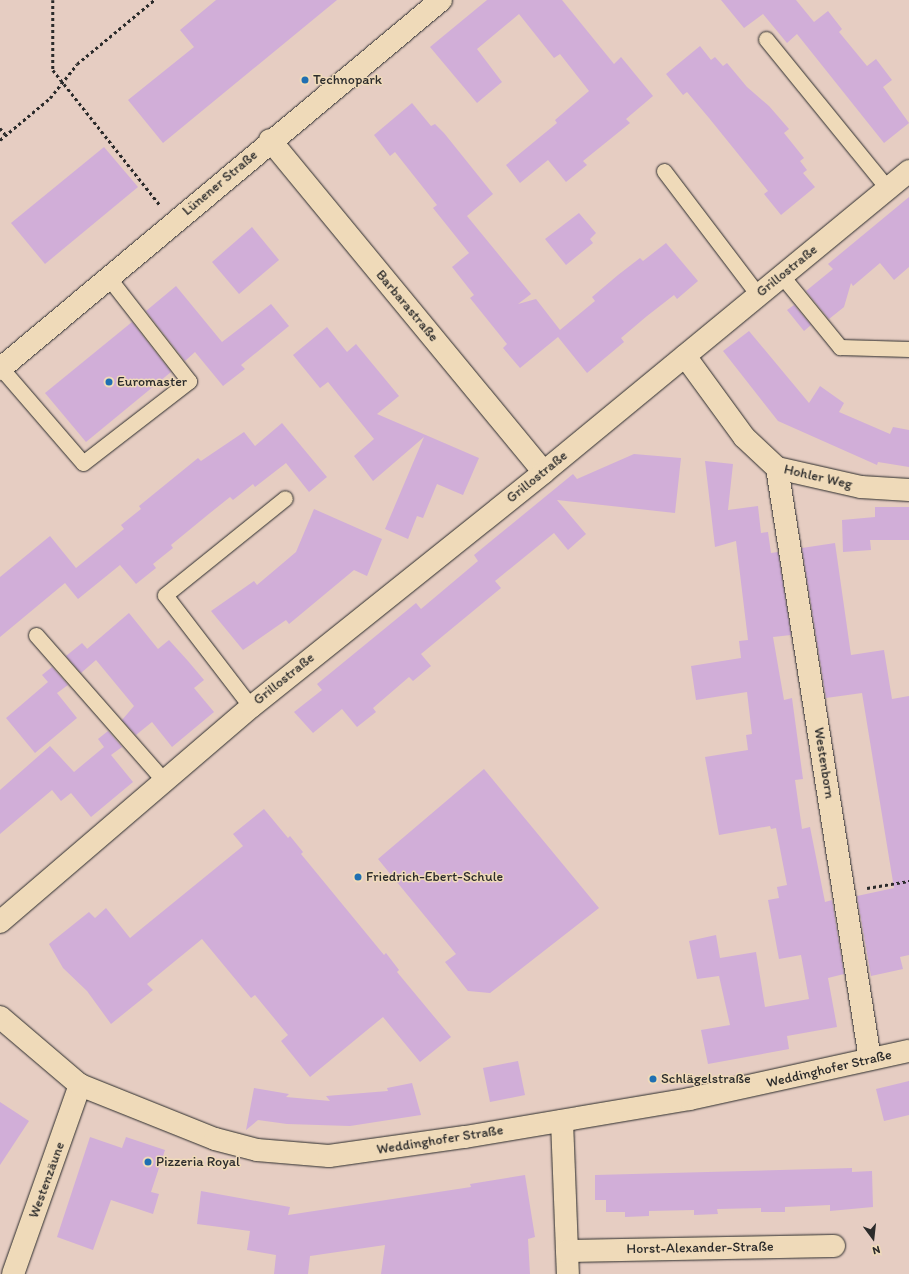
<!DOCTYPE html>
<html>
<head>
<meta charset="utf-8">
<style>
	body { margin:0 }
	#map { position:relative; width:909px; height:1274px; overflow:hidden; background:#e6cdc2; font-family:Itim,sans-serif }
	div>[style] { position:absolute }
	.building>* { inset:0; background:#d1aed8 }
	.path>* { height:2.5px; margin-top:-1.25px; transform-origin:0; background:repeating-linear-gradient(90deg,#2b2b2b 0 3px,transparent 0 6px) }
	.roads { filter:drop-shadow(0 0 1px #2b2b2b) drop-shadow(0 0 1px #2b2b2b) }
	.lane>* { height:15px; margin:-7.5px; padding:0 7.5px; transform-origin:7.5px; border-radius:7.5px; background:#efdab9 }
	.street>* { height:22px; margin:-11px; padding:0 11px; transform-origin:11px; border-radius:11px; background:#efdab9 }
	.secondary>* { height:22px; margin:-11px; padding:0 11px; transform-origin:11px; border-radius:11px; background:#efdab9 }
	.dots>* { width:11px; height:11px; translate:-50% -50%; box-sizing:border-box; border:2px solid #efdab9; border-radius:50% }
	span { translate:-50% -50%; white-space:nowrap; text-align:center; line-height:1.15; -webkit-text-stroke:3px #efdab9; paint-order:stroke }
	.poi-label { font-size:14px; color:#2b2b2b }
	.left { translate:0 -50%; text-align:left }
	.street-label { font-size:14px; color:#2b2b2b }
	.north { position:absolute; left:853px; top:1218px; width:40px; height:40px; -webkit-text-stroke:3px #efdab9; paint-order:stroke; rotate:165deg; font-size:11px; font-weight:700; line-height:16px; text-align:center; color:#2b2b2b }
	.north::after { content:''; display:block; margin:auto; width:14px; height:18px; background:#2b2b2b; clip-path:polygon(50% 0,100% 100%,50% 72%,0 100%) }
</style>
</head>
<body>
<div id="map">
	<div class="building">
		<div style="clip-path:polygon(216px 0,337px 0,163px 143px,128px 100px,194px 47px,180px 30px)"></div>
		<div style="clip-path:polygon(487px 0,562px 0,614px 64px,621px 57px,653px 96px,626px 119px,630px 123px,583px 161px,587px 165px,566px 182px,548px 160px,520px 183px,506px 165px,557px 123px,555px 120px,589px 91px,560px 54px,554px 58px,519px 14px,477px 49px,502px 82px,477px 103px,430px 47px)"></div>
		<div style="clip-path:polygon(721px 0,796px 0,814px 22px,828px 11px,842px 29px,839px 32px,867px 66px,876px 59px,892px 80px,883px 87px,909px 123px,884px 143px,797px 34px,787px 43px,763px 14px,744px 28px)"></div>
		<div style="clip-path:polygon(700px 46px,711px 60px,715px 57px,723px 66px,727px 63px,747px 87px,769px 106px,789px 129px,784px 133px,804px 158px,800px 161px,807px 170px,803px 173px,815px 187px,781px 215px,764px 194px,768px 191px,709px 118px,687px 92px,683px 95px,666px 74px)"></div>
		<div style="clip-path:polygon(412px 103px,431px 126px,435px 124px,444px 133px,493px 194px,467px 216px,531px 294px,518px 304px,536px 299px,560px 330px,595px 301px,592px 297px,618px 275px,640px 258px,643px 261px,666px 243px,698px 281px,677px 299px,674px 295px,647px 316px,621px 338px,624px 342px,587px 373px,558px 337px,520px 368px,503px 348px,507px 344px,470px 298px,474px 295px,452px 267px,469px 253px,433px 208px,437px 205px,395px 152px,390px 156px,374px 135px)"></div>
		<div style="clip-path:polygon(104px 147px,138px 187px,45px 264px,11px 223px)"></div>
		<div style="clip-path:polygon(909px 197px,909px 267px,894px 280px,880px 263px,853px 286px,851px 283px,844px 307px,829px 319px,806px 291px,833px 269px,828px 264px)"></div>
		<div style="clip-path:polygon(579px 213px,596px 233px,590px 239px,593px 243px,566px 265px,545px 239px)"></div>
		<div style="clip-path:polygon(252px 227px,279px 260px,239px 294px,212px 262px)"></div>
		<div style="clip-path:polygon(176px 286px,222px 342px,271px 304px,289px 326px,241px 365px,245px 369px,223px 386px,195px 352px,185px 361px,146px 311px)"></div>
		<div style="clip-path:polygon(794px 305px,811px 325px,804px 331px,787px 310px)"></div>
		<div style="clip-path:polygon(132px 322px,171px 372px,86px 442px,45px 393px)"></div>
		<div style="clip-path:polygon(327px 327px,347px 352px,356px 344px,399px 396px,377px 414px,479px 458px,463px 495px,437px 484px,423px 518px,417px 516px,408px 539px,385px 529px,424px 437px,373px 481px,354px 456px,374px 439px,328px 382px,320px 388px,293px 355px)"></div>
		<div style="clip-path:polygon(749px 331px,809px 403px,820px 386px,844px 403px,839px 412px,890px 434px,893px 427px,909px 430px,909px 467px,878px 462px,877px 465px,778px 421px,723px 351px)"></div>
		<div style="clip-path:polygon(282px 423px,327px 477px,309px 492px,286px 463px,255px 487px,253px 484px,233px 500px,230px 497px,210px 513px,171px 545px,173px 548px,153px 564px,156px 568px,136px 584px,120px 565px,78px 599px,65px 583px,0 637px,0 577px,50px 536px,76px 568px,124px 529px,121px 525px,141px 509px,139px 506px,198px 458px,201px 461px,244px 432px,255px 446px)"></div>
		<div style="clip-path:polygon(634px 454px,681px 458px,675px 513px,557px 500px,586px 534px,568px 550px,554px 533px,495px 581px,501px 588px,421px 654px,431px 666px,413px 681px,409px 677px,373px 708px,376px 712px,357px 727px,342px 709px,313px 733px,294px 712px,322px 690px,317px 684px,416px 603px,421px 609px,478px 561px,474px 555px,573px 474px,577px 479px)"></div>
		<div style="clip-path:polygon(705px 461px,733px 464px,728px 510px,758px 506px,761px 533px,768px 532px,771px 553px,778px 552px,791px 635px,773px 637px,784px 700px,792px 698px,803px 779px,795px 780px,802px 829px,810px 827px,825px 902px,832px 900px,844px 974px,828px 978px,837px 1027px,787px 1036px,789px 1049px,708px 1064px,701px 1030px,730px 1025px,719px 976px,697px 979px,689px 941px,716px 935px,720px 958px,756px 952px,765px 1007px,809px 999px,801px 955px,779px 959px,768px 900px,779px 898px,777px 887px,787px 885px,776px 828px,771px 829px,770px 826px,719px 835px,705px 757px,748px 750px,746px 735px,752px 734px,747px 692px,696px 700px,691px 666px,741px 658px,739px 641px,748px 640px,736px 541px,715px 547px)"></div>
		<div style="clip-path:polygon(875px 507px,909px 507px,909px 540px,870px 540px,871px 550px,843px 552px,842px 520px,875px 517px)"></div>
		<div style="clip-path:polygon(314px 509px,382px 539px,367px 576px,354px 570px,289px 624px,286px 620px,243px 650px,211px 611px,254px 581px,257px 585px,296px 552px)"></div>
		<div style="clip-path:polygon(835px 543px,851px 655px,884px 650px,892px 699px,909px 696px,909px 955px,900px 957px,903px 969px,871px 976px,857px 896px,894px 888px,862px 693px,826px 698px,802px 548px)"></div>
		<div style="clip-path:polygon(129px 613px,158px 649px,169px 640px,188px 661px,204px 680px,194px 688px,214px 712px,172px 747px,152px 722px,136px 735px,122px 720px,134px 706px,96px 660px,81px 673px,66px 656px,82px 643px,91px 653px,87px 649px)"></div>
		<div style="clip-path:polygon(52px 667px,68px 685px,57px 693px,77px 718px,35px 753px,6px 718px,48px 682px,42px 675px)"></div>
		<div style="clip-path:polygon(108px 731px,122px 747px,111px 755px,133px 782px,91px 817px,71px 793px,61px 801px,52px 790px,0 834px,0 790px,50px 746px,74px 772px,104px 747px,98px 739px)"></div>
		<div style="clip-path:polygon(484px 769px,599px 908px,490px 993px,468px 991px,445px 962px,456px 954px,378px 859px)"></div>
		<div style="clip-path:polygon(264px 809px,288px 838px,290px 836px,303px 852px,301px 854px,384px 955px,386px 953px,399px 970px,397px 972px,451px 1037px,420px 1062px,383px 1017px,310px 1077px,281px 1041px,288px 1035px,255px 995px,251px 998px,202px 939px,147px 984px,153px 990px,111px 1024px,87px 991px,63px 968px,49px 944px,89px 912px,95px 918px,106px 908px,130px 938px,243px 846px,233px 834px)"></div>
		<div style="clip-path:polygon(518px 1061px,525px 1095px,490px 1102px,483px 1068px)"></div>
		<div style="clip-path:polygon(909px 1081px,909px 1115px,884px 1121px,876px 1089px)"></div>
		<div style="clip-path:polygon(412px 1083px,421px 1115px,350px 1126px,287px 1124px,258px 1120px,246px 1130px,254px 1088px,289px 1094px,286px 1097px,330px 1101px,326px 1096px,388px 1091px,387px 1088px)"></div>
		<div style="clip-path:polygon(0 1102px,29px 1121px,0 1165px)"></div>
		<div style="clip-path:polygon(90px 1137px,122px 1148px,126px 1137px,165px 1150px,151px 1192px,159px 1194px,153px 1214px,111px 1200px,93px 1250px,57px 1237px)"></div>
		<div style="clip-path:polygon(852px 1168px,852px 1172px,872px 1171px,873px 1207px,830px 1211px,830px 1205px,785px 1207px,785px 1212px,761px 1212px,761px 1208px,717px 1209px,718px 1214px,694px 1215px,694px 1210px,649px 1211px,649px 1216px,625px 1217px,625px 1212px,606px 1212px,606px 1200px,595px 1200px,595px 1175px)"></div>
		<div style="clip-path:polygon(525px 1175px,535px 1237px,528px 1239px,530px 1274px,381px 1274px,385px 1245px,310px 1256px,308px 1274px,274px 1274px,276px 1255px,247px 1250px,250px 1231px,197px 1224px,201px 1191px,290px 1207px,288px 1215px,471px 1187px,470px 1184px)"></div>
	</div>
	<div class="path">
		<div style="left:53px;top:0;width:70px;rotate:90deg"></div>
		<div style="left:53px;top:70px;width:172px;rotate:51.6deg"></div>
		<div style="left:0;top:128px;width:8px;rotate:50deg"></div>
		<div style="left:0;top:140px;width:65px;rotate:-40deg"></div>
		<div style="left:50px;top:98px;width:43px;rotate:-51.5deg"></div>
		<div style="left:77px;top:64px;width:100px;rotate:-39.7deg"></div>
		<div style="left:867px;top:888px;width:43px;rotate:-9.5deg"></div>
	</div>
	<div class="roads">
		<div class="lane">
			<div style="left:766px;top:39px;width:193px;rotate:50.9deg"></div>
			<div style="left:664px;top:171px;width:156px;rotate:52.8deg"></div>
			<div style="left:782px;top:276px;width:92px;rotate:50.8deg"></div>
			<div style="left:840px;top:347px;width:69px;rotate:1.7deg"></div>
			<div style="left:1px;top:368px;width:125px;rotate:49.2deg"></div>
			<div style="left:83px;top:463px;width:134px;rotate:-37.7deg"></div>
			<div style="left:189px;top:381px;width:132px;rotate:-127.9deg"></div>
			<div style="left:36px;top:635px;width:196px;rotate:48.7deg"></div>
			<div style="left:251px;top:707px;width:141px;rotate:-127.5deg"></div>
			<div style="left:165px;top:595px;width:154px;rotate:-38.9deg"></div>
		</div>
		<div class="street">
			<div style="left:270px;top:140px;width:430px;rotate:50.5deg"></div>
			<div style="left:685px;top:356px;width:100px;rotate:53.9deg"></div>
			<div style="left:744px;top:437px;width:45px;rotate:43.2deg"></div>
			<div style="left:777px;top:468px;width:86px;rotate:12.7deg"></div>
			<div style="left:861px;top:487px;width:48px;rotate:3.6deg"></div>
			<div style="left:777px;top:468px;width:598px;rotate:81.06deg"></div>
			<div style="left:0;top:922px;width:330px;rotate:-40.6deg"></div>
			<div style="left:251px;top:707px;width:376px;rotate:-38.7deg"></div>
			<div style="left:544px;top:472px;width:473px;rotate:-39.5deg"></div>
			<div style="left:562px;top:1121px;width:153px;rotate:87.8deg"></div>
			<div style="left:567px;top:1251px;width:267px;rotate:-1.1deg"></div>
			<div style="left:13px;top:1274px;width:201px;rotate:-70.5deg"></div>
		</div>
		<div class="secondary">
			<div style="left:0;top:369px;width:575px;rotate:-39.92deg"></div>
			<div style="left:0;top:1017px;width:105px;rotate:40.4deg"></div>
			<div style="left:80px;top:1085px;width:145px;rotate:21.8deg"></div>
			<div style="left:215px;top:1139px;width:43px;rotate:14.7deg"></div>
			<div style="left:257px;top:1150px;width:72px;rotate:4.8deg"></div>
			<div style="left:329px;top:1156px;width:137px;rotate:-8deg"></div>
			<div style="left:465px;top:1137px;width:228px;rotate:-9.6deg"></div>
			<div style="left:690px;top:1099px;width:224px;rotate:-12.4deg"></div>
		</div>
	</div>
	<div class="dots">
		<div style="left:305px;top:80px;background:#1f6fb2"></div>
		<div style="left:109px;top:382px;background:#1f6fb2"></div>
		<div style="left:358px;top:877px;background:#1f6fb2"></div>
		<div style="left:653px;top:1079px;background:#1f6fb2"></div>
		<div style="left:148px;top:1162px;background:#1f6fb2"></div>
	</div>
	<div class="poi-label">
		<span class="left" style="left:313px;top:80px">Technopark</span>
		<span class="left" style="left:117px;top:382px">Euromaster</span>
		<span class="left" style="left:366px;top:877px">Friedrich-Ebert-Schule</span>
		<span class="left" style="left:661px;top:1079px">Schlägelstraße</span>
		<span class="left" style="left:156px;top:1162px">Pizzeria Royal</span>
	</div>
	<div class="street-label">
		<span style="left:220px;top:183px;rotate:-40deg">Lünener Straße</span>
		<span style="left:787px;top:271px;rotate:-39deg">Grillostraße</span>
		<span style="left:407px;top:306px;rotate:50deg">Barbarastraße</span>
		<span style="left:537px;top:477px;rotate:-39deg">Grillostraße</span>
		<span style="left:818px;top:477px;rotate:13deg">Hohler Weg</span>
		<span style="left:284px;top:679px;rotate:-39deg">Grillostraße</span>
		<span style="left:824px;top:763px;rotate:81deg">Westenborn</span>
		<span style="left:829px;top:1069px;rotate:-13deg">Weddinghofer Straße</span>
		<span style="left:440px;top:1140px;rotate:-9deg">Weddinghofer Straße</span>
		<span style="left:47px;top:1180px;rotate:-70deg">Westenzäune</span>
		<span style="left:700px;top:1248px;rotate:-1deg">Horst-Alexander-Straße</span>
	</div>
	<div class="north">N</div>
</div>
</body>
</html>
